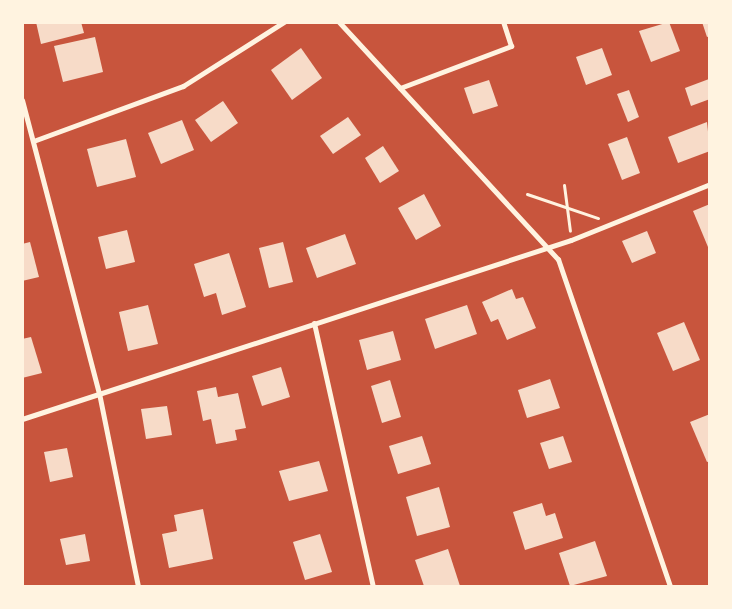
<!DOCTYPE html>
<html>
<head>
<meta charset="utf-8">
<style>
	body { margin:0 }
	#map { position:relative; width:732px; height:609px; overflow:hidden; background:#c8553d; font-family:Arial,sans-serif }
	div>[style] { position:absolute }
	.building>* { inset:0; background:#f7dbc8 }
	.path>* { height:3px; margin:-1.5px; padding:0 1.5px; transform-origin:1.5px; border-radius:1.5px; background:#fff3e0 }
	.minor>* { height:5px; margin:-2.5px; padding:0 2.5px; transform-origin:2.5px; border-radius:2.5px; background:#fff3e0 }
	span { translate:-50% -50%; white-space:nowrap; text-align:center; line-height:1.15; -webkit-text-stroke:4.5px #fff3e0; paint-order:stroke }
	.frame { position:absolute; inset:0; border:24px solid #fff3e0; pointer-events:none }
</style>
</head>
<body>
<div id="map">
	<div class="building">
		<div style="clip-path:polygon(36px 22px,81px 22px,84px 33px,41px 44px)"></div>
		<div style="clip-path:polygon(669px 22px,680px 51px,651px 62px,639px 31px)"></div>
		<div style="clip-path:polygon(702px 22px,710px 22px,710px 36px,707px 37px)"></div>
		<div style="clip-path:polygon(95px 37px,103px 72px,63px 82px,54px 46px)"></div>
		<div style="clip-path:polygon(301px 48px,322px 78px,292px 100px,271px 70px)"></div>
		<div style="clip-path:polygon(602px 48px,612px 75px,586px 85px,576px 57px)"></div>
		<div style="clip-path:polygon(709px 79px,710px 99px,691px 106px,685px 88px)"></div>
		<div style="clip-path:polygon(489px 80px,498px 106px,473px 114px,464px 88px)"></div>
		<div style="clip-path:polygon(629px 90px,639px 117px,628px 122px,617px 94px)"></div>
		<div style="clip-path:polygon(223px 101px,238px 123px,211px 142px,195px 120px)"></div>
		<div style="clip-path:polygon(348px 117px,361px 135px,333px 154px,320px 136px)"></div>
		<div style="clip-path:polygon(182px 120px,194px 150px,161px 164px,148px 133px)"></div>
		<div style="clip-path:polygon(707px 122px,710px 151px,678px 163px,668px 137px)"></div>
		<div style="clip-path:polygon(627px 137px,640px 173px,622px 180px,608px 144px)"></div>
		<div style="clip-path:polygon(126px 139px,136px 177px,97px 187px,87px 149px)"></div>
		<div style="clip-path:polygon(383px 146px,399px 171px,380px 183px,365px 158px)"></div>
		<div style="clip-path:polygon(424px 194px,441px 226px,416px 240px,398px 208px)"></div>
		<div style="clip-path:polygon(710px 204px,710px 246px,708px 247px,693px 211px)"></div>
		<div style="clip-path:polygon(127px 230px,135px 262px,106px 269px,98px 237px)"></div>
		<div style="clip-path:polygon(647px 231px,656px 253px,632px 263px,622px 241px)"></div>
		<div style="clip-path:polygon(345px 234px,356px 264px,317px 278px,306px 248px)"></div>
		<div style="clip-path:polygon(30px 242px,39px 277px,22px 281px,22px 244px)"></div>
		<div style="clip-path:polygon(283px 242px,293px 282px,269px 288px,259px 248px)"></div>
		<div style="clip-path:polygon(229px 253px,246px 307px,222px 315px,216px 293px,204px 297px,194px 264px)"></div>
		<div style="clip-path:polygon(512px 289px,516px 299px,523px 297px,536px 328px,507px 340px,498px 319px,491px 322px,482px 302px)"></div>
		<div style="clip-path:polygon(148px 305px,158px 344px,128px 351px,119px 312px)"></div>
		<div style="clip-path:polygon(467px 305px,477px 334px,435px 349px,425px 319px)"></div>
		<div style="clip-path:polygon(684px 322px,700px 360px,673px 371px,657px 333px)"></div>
		<div style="clip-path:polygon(393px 331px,401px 360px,367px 370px,359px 340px)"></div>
		<div style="clip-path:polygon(31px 337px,42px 373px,22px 378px,22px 339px)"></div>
		<div style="clip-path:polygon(281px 367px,290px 397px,262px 406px,252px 376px)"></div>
		<div style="clip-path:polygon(550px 379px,560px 408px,527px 418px,518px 390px)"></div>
		<div style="clip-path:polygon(390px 380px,401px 417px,382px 423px,371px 386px)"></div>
		<div style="clip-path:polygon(216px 387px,218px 397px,238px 393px,246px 428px,235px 430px,237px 440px,216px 444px,211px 419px,203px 421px,197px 391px)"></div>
		<div style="clip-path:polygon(167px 406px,172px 435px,146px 439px,141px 409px)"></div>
		<div style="clip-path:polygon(710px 414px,710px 461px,707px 462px,690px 422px)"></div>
		<div style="clip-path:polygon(422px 436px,431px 464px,398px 474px,389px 446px)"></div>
		<div style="clip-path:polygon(563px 436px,572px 462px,549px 469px,540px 443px)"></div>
		<div style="clip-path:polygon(67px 448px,73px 477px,50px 482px,44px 452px)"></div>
		<div style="clip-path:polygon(319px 461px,328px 491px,289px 501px,279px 471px)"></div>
		<div style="clip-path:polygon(439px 487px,450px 527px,417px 536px,406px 497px)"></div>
		<div style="clip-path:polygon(542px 503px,546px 516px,555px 513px,563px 538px,525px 550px,513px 512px)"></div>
		<div style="clip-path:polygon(203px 509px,213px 559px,169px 568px,162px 534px,177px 531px,174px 515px)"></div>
		<div style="clip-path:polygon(85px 534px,90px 561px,66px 565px,60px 539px)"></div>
		<div style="clip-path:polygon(320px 534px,332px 572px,305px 580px,293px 542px)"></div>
		<div style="clip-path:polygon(595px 541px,607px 576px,570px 586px,559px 553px)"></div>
		<div style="clip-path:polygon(448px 549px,460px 586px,424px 586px,415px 560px)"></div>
	</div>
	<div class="path">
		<div style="left:564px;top:185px;width:46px;rotate:82.6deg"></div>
		<div style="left:527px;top:194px;width:75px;rotate:18.7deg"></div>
	</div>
	<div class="minor">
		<div style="left:339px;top:22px;width:323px;rotate:47.3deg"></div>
		<div style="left:558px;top:259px;width:346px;rotate:71.1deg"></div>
		<div style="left:400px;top:88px;width:119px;rotate:-20.7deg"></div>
		<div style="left:511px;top:46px;width:25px;rotate:-108deg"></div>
		<div style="left:22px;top:100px;width:303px;rotate:75.3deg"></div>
		<div style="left:99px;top:393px;width:197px;rotate:78.6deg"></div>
		<div style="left:36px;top:140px;width:157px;rotate:-20.2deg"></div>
		<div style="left:183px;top:86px;width:120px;rotate:-32.4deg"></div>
		<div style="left:314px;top:323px;width:270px;rotate:77.4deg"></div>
		<div style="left:22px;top:419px;width:577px;rotate:-18.06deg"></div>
		<div style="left:571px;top:240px;width:150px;rotate:-21.9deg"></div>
	</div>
	<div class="frame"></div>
</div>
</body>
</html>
